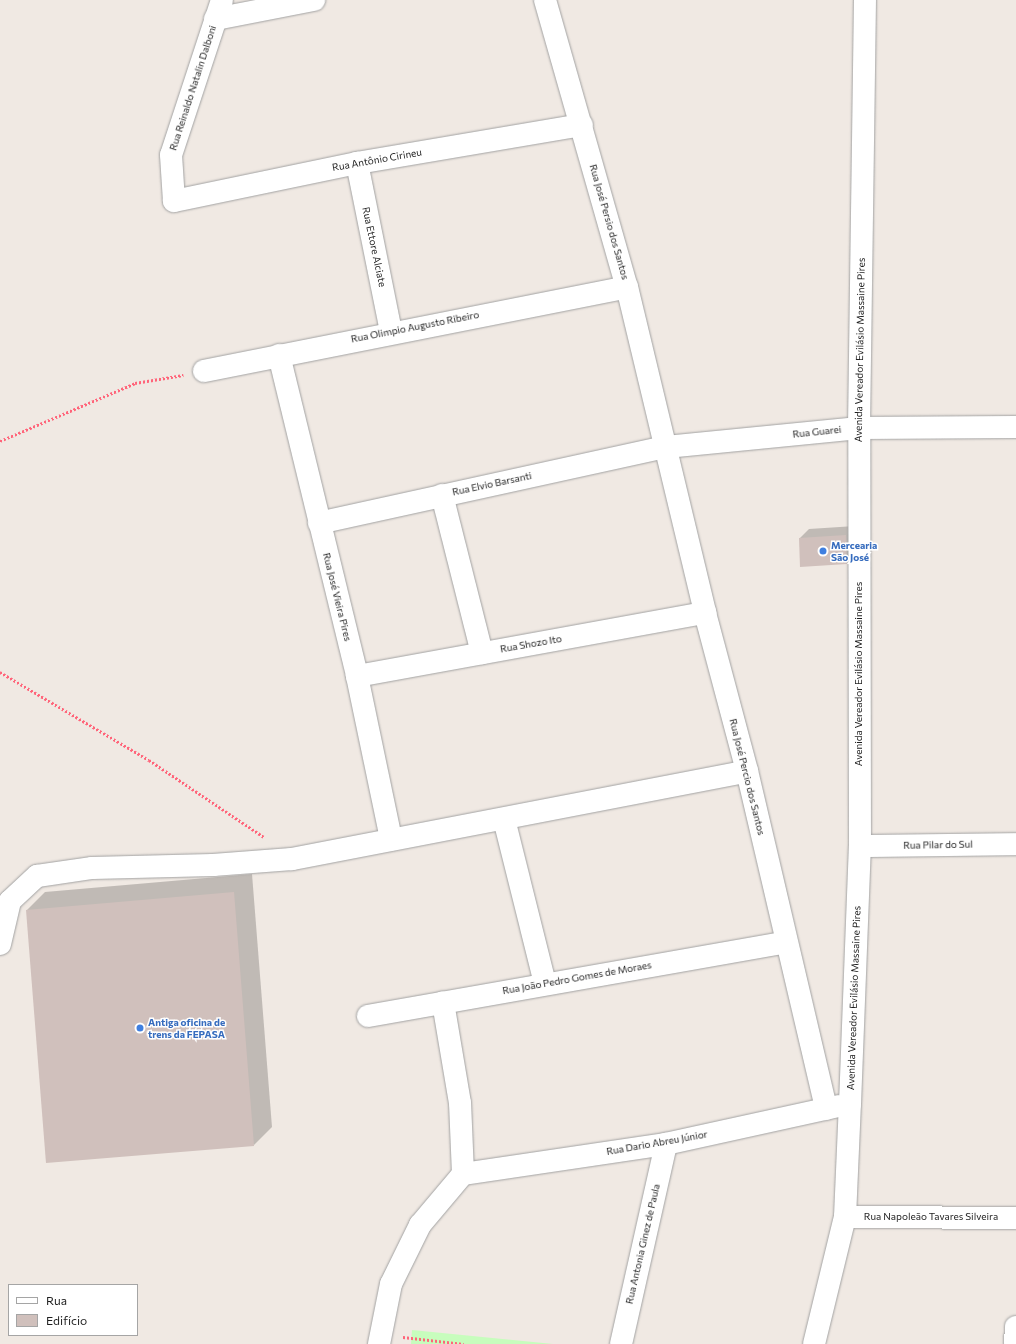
<!DOCTYPE html>
<html>
<head>
<meta charset="utf-8">
<style>
	body { margin:0 }
	#map { position:relative; width:1016px; height:1344px; overflow:hidden; background:#f0e9e3; font-family:Commissioner,sans-serif }
	div>[style] { position:absolute }
	.park>* { inset:0; background:#c7fdbd }
	.shadow>* { inset:0; background:#0003 }
	.building>* { inset:0; background:#d0c0bc }
	.path>* { height:2.5px; margin-top:-1.25px; transform-origin:0; background:repeating-linear-gradient(90deg,#ff657a 0 2px,transparent 0 4px) }
	.roads { filter:drop-shadow(0 0 1px #a2a2a2) drop-shadow(0 0 1px #a2a2a2) }
	.street>* { height:22px; margin:-11px; padding:0 11px; transform-origin:11px; border-radius:11px; background:#fff }
	.dots>* { width:11px; height:11px; translate:-50% -50%; box-sizing:border-box; border:2px solid #fff; border-radius:50% }
	span { translate:-50% -50%; white-space:nowrap; text-align:center; line-height:1.15; -webkit-text-stroke:3px #fff; paint-order:stroke }
	.street-label { font-size:10px; color:#1e1e1e }
	.shop-label { font-size:10px; color:#366cbe; font-weight:700 }
	.left { translate:0 -50%; text-align:left }
	.legend { position:absolute; left:8px; top:1284px; width:130px; height:52px; box-sizing:border-box; background:#fff; border:1px solid #a5a5a5; margin:0; padding:5px 7px; list-style:none; font-size:12px; color:#1e1e1e }
	.legend li { display:flex; align-items:center; gap:8px; height:20px }
	.legend b { width:20px; border:1px solid #a5a5a5 }
</style>
</head>
<body>
<div id="map">
	<div class="park">
		<div style="clip-path:polygon(412px 1330px,553px 1344px,411px 1344px)"></div>
	</div>
	<div class="shadow">
		<div style="clip-path:polygon(855px 526px,856px 554px,847px 563px,800px 538px,809px 529px)"></div>
		<div style="clip-path:polygon(252px 874px,272px 1127px,254px 1145px,27px 910px,45px 892px)"></div>
	</div>
	<div class="building">
		<div style="clip-path:polygon(846px 535px,847px 564px,800px 567px,799px 538px)"></div>
		<div style="clip-path:polygon(234px 892px,254px 1146px,46px 1163px,26px 910px)"></div>
	</div>
	<div class="path">
		<div style="left:0;top:441px;width:147px;rotate:-23.2deg"></div>
		<div style="left:135px;top:383px;width:49px;rotate:-9.5deg"></div>
		<div style="left:0;top:672px;width:173px;rotate:30.6deg"></div>
		<div style="left:149px;top:760px;width:138px;rotate:33.8deg"></div>
		<div style="left:403px;top:1337px;width:61px;rotate:6.5deg"></div>
	</div>
	<div class="roads">
		<div class="street">
			<div style="left:222px;top:0;width:163px;rotate:108.2deg"></div>
			<div style="left:171px;top:155px;width:46px;rotate:86.3deg"></div>
			<div style="left:174px;top:201px;width:187px;rotate:-11.7deg"></div>
			<div style="left:357px;top:163px;width:228px;rotate:-9.6deg"></div>
			<div style="left:545px;top:0;width:298px;rotate:74.1deg"></div>
			<div style="left:627px;top:287px;width:335px;rotate:76.5deg"></div>
			<div style="left:705px;top:613px;width:163px;rotate:75.1deg"></div>
			<div style="left:747px;top:771px;width:347px;rotate:76.8deg"></div>
			<div style="left:215px;top:19px;width:101px;rotate:-10.9deg"></div>
			<div style="left:357px;top:163px;width:171px;rotate:78.6deg"></div>
			<div style="left:279px;top:355px;width:330px;rotate:76.3deg"></div>
			<div style="left:357px;top:676px;width:167px;rotate:78.2deg"></div>
			<div style="left:204px;top:371px;width:431px;rotate:-11.2deg"></div>
			<div style="left:442px;top:495px;width:163px;rotate:75.8deg"></div>
			<div style="left:319px;top:523px;width:355px;rotate:-12.4deg"></div>
			<div style="left:666px;top:447px;width:194px;rotate:-5.6deg"></div>
			<div style="left:859px;top:428px;width:157px;rotate:-0.4deg"></div>
			<div style="left:357px;top:676px;width:354px;rotate:-10.3deg"></div>
			<div style="left:504px;top:819px;width:169px;rotate:76deg"></div>
			<div style="left:860px;top:846px;width:156px;rotate:-0.7deg"></div>
			<div style="left:0;top:944px;width:44px;rotate:-76.9deg"></div>
			<div style="left:10px;top:901px;width:37px;rotate:-43deg"></div>
			<div style="left:37px;top:876px;width:56px;rotate:-8.3deg"></div>
			<div style="left:92px;top:868px;width:121px;rotate:-1.4deg"></div>
			<div style="left:213px;top:865px;width:79px;rotate:-4.3deg"></div>
			<div style="left:292px;top:859px;width:463px;rotate:-10.9deg"></div>
			<div style="left:368px;top:1016px;width:424px;rotate:-10deg"></div>
			<div style="left:463px;top:1174px;width:205px;rotate:-8.4deg"></div>
			<div style="left:666px;top:1144px;width:177px;rotate:-12.4deg"></div>
			<div style="left:845px;top:1217px;width:171px;rotate:0.3deg"></div>
			<div style="left:379px;top:1344px;width:61px;rotate:-78.7deg"></div>
			<div style="left:391px;top:1284px;width:66px;rotate:-63.8deg"></div>
			<div style="left:420px;top:1225px;width:67px;rotate:-49.9deg"></div>
			<div style="left:463px;top:1174px;width:71px;rotate:-92.4deg"></div>
			<div style="left:460px;top:1103px;width:102px;rotate:-99.6deg"></div>
			<div style="left:621px;top:1344px;width:205px;rotate:-77.3deg"></div>
			<div style="left:814px;top:1344px;width:131px;rotate:-76.3deg"></div>
			<div style="left:845px;top:1217px;width:113px;rotate:-87.5deg"></div>
			<div style="left:850px;top:1104px;width:258px;rotate:-87.8deg"></div>
			<div style="left:860px;top:846px;width:418px;rotate:-90.1deg"></div>
			<div style="left:859px;top:428px;width:428px;rotate:-89.2deg"></div>
			<div style="left:1015px;top:1344px;width:17px;rotate:-87deg"></div>
		</div>
	</div>
	<div class="dots">
		<div style="left:823px;top:551px;background:#3f7fe0"></div>
		<div style="left:140px;top:1028px;background:#3f7fe0"></div>
	</div>
	<div class="street-label">
		<span style="left:193px;top:88px;rotate:-72deg">Rua Reinaldo Natalin Dalboni</span>
		<span style="left:377px;top:160px;rotate:-10deg">Rua Antônio Cirineu</span>
		<span style="left:609px;top:222px;rotate:74deg">Rua José Persio dos Santos</span>
		<span style="left:374px;top:247px;rotate:78deg">Rua Ettore Alciate</span>
		<span style="left:415px;top:327px;rotate:-11deg">Rua Olimpio Augusto Ribeiro</span>
		<span style="left:860px;top:350px;rotate:-89deg">Avenida Vereador Evilásio Massaine Pires</span>
		<span style="left:817px;top:432px;rotate:-6deg">Rua Guarei</span>
		<span style="left:492px;top:484px;rotate:-12deg">Rua Elvio Barsanti</span>
		<span style="left:337px;top:597px;rotate:76deg">Rua José Vieira Pires</span>
		<span style="left:531px;top:644px;rotate:-10deg">Rua Shozo Ito</span>
		<span style="left:859px;top:674px;rotate:-90deg">Avenida Vereador Evilásio Massaine Pires</span>
		<span style="left:747px;top:777px;rotate:76deg">Rua José Percio dos Santos</span>
		<span style="left:938px;top:845px;rotate:-1deg">Rua Pilar do Sul</span>
		<span style="left:577px;top:978px;rotate:-10deg">Rua João Pedro Gomes de Moraes</span>
		<span style="left:854px;top:998px;rotate:-88deg">Avenida Vereador Evilásio Massaine Pires</span>
		<span style="left:657px;top:1143px;rotate:-10deg">Rua Dario Abreu Júnior</span>
		<span style="left:931px;top:1217px">Rua Napoleão Tavares Silveira</span>
		<span style="left:643px;top:1244px;rotate:-77deg">Rua Antonia Ginez de Paula</span>
	</div>
	<div class="shop-label">
		<span class="left" style="left:831px;top:551px">Mercearia<br>São José</span>
		<span class="left" style="left:148px;top:1028px">Antiga oficina de<br>trens da FEPASA</span>
	</div>
	<ul class="legend">
	<li><b style="height:5px;background:#fff"></b>Rua</li>
	<li><b style="height:11px;background:#d0c0bc"></b>Edifício</li>
	</ul>
</div>
</body>
</html>
